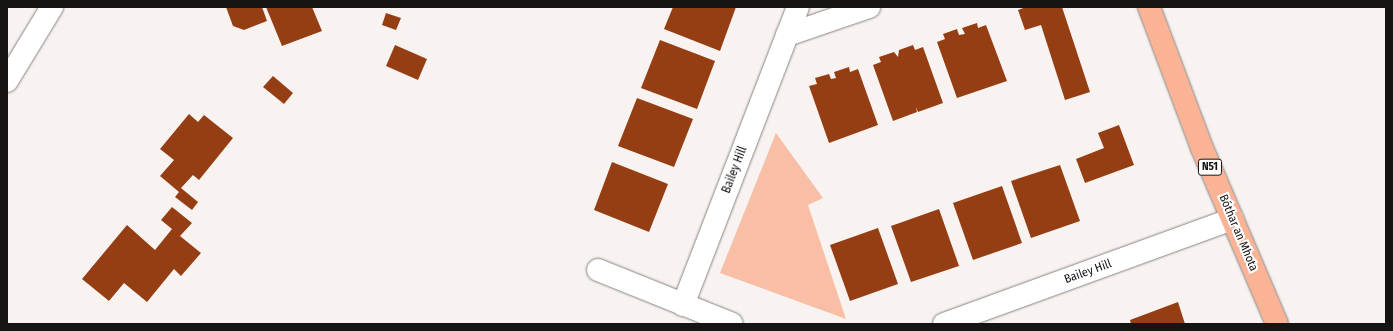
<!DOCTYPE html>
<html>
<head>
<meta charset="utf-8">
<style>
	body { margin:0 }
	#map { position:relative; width:1393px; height:331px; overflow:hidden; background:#f8f3f1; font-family:"Fira Sans Condensed",sans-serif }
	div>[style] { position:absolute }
	.green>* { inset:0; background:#f9bea6 }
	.building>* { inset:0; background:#963e13 }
	.roads { filter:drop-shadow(0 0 1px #888482) drop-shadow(0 0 1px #888482) }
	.street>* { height:22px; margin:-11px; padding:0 11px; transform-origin:11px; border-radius:11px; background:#fff }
	.secondary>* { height:22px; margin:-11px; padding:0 11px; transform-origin:11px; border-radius:11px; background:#fff }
	.primary>* { height:22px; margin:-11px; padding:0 11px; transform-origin:11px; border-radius:11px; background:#fab394 }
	span { translate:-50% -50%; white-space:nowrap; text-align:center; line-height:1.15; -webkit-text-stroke:4px #fff; paint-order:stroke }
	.shield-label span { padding:1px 3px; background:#fff; border:1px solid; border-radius:3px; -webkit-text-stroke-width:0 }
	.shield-label { font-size:11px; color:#161413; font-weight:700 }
	.street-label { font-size:12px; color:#161413 }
	.frame { position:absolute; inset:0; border:8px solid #161413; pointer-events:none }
</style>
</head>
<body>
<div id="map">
	<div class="green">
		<div style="clip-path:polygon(776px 133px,823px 198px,808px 205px,846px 319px,720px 273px)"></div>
	</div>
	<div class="building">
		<div style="clip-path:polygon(226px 7px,262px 7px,267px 21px,244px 30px,233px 26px)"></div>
		<div style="clip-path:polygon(266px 7px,312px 7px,322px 31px,282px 46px)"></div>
		<div style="clip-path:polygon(673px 7px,736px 7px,720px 51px,664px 29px)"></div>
		<div style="clip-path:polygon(1026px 7px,1062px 7px,1090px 92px,1065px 100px,1041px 25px,1025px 30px,1018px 10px)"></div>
		<div style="clip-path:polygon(386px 13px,401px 18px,396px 30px,382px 25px)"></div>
		<div style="clip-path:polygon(977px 23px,978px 28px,986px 25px,1007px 81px,957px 98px,937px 42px,945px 39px,943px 34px,957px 29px,959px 35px,965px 34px,962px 28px)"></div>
		<div style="clip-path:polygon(660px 40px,715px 61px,697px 109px,641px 88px)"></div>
		<div style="clip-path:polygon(395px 45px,427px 59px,418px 80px,386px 66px)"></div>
		<div style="clip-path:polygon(913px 45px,915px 50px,923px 47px,943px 103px,918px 112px,916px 107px,917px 112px,893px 121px,873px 65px,881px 62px,879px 57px,894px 52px,898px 57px,899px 50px)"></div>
		<div style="clip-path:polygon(849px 67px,850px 72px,858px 69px,878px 125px,829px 143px,809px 86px,817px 84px,815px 78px,829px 74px,831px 79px,836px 78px,834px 72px)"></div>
		<div style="clip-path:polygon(273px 76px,293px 93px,284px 104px,263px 87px)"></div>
		<div style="clip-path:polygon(637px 98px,693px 119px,674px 167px,618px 146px)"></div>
		<div style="clip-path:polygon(189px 114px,198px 122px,204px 115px,233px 138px,199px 180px,193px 175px,181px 188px,198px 202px,192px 210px,175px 197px,179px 192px,160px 176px,174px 160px,160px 149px)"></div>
		<div style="clip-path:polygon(1119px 125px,1134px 165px,1085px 183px,1076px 159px,1104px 148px,1098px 133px)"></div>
		<div style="clip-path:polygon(612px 162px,668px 184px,649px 232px,594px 210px)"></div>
		<div style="clip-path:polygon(1060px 165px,1080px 221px,1031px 238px,1011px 181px)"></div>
		<div style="clip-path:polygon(1002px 186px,1022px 243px,973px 260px,953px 203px)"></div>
		<div style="clip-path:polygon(172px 207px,192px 223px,180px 236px,201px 253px,181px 276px,174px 269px,147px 302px,124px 283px,109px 301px,82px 279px,127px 225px,155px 250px,172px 229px,161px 220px)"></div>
		<div style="clip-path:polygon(939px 209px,959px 266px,911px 282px,891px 226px)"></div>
		<div style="clip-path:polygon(878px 228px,898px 284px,850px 301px,830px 245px)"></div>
		<div style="clip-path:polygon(1178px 302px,1185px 324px,1131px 324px,1130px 320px)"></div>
	</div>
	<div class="roads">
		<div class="street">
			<div style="left:787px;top:35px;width:87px;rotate:-18.9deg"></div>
			<div style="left:598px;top:270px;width:144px;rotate:21.9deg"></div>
			<div style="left:683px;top:305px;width:319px;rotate:-68.9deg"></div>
			<div style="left:944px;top:324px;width:307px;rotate:-20deg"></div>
		</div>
		<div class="secondary">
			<div style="left:7px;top:81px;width:87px;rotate:-58.7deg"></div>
		</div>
		<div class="primary">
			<div style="left:1149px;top:7px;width:151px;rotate:69.4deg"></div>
			<div style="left:1202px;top:148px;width:191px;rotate:66.9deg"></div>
		</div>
	</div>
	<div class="shield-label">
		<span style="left:1210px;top:167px">N51</span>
	</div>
	<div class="street-label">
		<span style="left:735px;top:170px;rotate:-69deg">Bailey Hill</span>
		<span style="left:1238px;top:233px;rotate:67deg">Bóthar an Mhota</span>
		<span style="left:1088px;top:272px;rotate:-20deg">Bailey Hill</span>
	</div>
	<div class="frame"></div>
</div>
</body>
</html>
